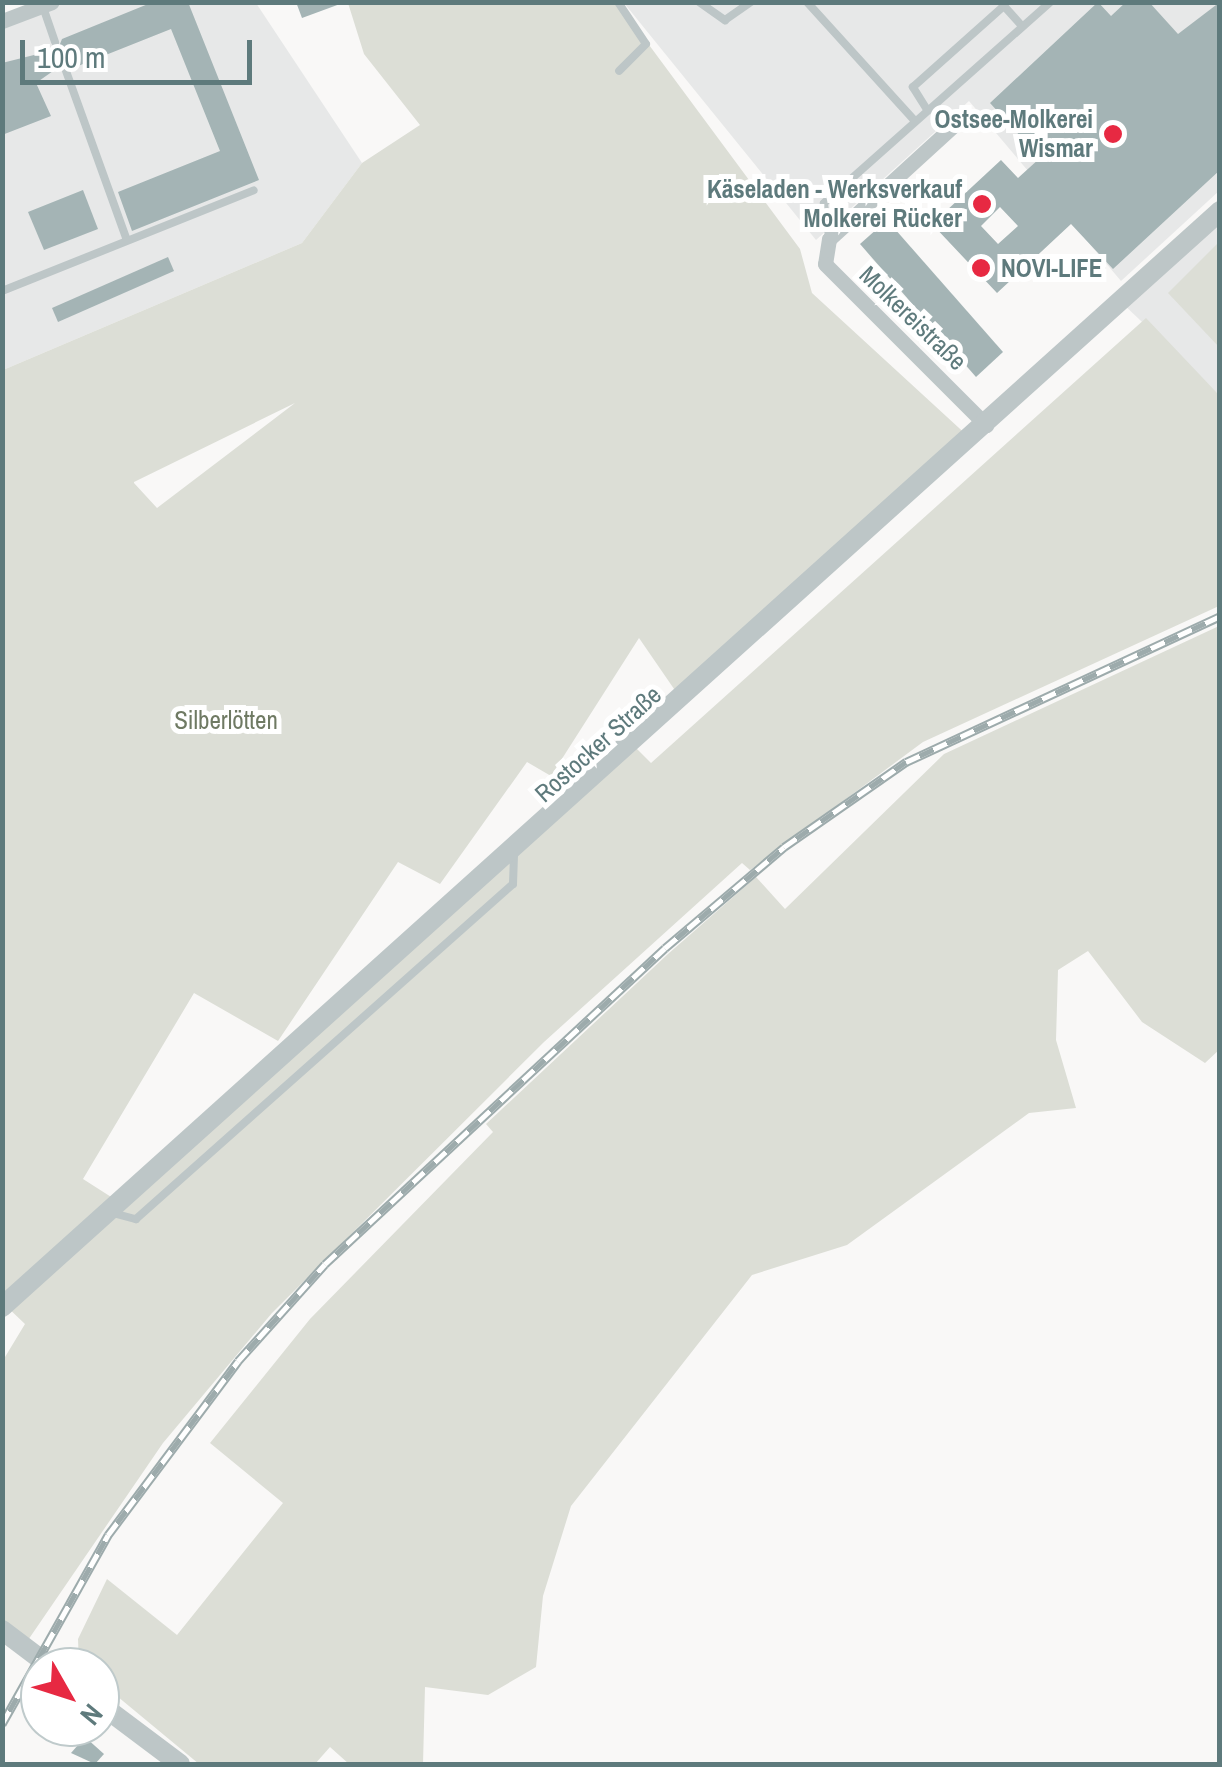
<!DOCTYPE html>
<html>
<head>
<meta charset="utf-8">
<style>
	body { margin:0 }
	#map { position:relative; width:1222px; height:1767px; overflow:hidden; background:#f9f8f7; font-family:"Archivo Narrow",sans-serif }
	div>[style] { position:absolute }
	.built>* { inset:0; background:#e7e8e8 }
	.green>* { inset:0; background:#dcded6 }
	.building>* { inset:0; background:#a4b4b5 }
	.service>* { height:8px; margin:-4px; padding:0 4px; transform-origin:4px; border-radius:4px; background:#bdc6c7 }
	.minor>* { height:15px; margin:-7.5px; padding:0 7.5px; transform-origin:7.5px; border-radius:7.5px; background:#bdc6c7 }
	.tertiary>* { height:20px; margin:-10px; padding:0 10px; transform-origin:10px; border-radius:10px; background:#bdc6c7 }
	.rail>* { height:9px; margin-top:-4.5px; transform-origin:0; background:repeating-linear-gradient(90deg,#fff 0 15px,#9dabac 0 30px); box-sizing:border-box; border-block:2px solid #9dabac }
	.dots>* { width:28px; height:28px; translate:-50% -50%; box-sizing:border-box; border:5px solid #fff; border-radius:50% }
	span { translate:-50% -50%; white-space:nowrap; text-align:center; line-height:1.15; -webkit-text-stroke:10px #fff; paint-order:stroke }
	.poi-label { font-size:25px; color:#5e7a7c; font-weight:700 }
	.right { translate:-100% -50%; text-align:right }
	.left { translate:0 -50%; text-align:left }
	.street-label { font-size:25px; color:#5e7a7c }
	.park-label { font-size:25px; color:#6f7a63 }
	.frame { position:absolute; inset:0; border:5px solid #5e7a7c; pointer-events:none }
	.north { position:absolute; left:20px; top:1647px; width:100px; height:100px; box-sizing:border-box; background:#fff; border:2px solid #bfcacb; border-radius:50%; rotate:129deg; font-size:28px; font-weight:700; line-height:40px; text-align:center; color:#5e7a7c }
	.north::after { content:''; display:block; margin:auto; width:35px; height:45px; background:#e72942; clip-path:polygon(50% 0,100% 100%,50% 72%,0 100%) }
	.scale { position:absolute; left:20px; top:40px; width:232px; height:45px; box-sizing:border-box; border:5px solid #5e7a7c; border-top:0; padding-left:12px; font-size:30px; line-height:35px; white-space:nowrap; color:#5e7a7c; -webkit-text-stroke:8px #fff; paint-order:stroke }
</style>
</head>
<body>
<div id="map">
	<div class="built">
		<div style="clip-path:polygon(52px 3px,256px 3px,362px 163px,302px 243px,3px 370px,2px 21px)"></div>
		<div style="clip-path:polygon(624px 3px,1219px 3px,1219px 191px,1121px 281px,969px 101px,816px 240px)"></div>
		<div style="clip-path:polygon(1219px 211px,1219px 395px,1121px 302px)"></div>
	</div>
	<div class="green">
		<div style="clip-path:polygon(evenodd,348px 3px,618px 3px,800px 249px,812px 293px,971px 439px,683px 702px,639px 638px,551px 776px,527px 762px,440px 884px,398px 862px,278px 1041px,194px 993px,83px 1179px,119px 1202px,634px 746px,651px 763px,1146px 318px,1219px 395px,1219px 606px,923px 742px,750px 870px,742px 863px,544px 1042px,272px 1313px,163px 1443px,24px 1646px,3px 1630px,2px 1362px,25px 1324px,3px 1303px,3px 370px,302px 243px,362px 163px,420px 125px,364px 54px,348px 3px,295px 403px,157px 508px,134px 483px,134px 482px,295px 403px)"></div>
		<div style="clip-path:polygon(1219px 242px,1219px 347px,1168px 293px)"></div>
		<div style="clip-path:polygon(1219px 626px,1220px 1049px,1205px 1063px,1142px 1022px,1088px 951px,1058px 970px,1056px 1040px,1076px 1108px,1029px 1113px,847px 1245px,752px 1275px,571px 1506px,543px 1596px,536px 1667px,488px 1695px,425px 1687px,423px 1764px,349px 1764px,330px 1747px,315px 1764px,199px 1764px,100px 1682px,100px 1667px,79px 1665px,78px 1639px,107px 1579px,177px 1635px,283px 1503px,210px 1443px,310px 1319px,493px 1132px,486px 1124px,668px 954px,756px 877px,785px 909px,944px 754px)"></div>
	</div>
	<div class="building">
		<div style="clip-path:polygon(153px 2px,188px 2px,259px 180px,132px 231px,118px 192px,220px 151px,171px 29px,73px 68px,63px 64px,36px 83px,51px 116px,2px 135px,2px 63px,58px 49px,62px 39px)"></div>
		<div style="clip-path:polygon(296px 2px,340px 2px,340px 4px,302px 18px)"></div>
		<div style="clip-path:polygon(evenodd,1098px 2px,1111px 16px,1126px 2px,1149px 2px,1178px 34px,1220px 2px,1220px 170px,1113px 269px,1071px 224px,997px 293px,932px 224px,1001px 160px,1018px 178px,1040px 158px,990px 103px,1098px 2px,1000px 207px,1018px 226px,998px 244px,981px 226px,1000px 207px)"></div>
		<div style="clip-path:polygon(83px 190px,98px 229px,44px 250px,28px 212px)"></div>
		<div style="clip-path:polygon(887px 220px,1003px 352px,976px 377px,860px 244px)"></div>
		<div style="clip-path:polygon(168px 257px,174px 271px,58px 322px,52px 308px)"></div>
		<div style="clip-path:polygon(85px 1737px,104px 1754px,95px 1764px,71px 1753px)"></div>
	</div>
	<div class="service">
		<div style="left:618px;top:2px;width:50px;rotate:56.3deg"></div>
		<div style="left:646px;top:44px;width:38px;rotate:135deg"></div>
		<div style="left:699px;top:2px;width:32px;rotate:35deg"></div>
		<div style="left:725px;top:20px;width:32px;rotate:-35deg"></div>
		<div style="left:807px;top:2px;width:158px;rotate:47.8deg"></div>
		<div style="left:43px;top:7px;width:37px;rotate:71deg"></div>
		<div style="left:66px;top:71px;width:180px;rotate:70.2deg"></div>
		<div style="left:926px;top:108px;width:25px;rotate:-122deg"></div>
		<div style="left:913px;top:87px;width:122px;rotate:-41.7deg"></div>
		<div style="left:1004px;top:6px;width:24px;rotate:48deg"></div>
		<div style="left:829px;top:236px;width:33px;rotate:-99deg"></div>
		<div style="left:824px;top:203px;width:302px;rotate:-41.6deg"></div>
		<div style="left:2px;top:291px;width:271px;rotate:-21.8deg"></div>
		<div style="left:109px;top:1212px;width:28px;rotate:15deg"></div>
		<div style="left:136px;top:1219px;width:504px;rotate:-41.62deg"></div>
		<div style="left:513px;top:884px;width:31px;rotate:-88deg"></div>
	</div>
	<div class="minor">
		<div style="left:2px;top:21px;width:53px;rotate:-20.8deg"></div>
		<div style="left:965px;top:115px;width:184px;rotate:137.6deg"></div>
		<div style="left:829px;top:239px;width:25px;rotate:99deg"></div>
		<div style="left:825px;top:264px;width:228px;rotate:45deg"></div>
	</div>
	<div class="tertiary">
		<div style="left:2px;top:1307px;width:1639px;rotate:-41.98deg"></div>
		<div style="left:2px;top:1630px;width:61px;rotate:37.1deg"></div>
		<div style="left:100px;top:1704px;width:100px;rotate:36.9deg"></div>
	</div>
	<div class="rail">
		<div style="left:2px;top:1724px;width:217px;rotate:-60.7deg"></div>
		<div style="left:108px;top:1535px;width:217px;rotate:-53.2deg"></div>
		<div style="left:238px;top:1361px;width:130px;rotate:-48.1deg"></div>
		<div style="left:325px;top:1264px;width:464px;rotate:-42.9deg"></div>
		<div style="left:665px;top:948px;width:156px;rotate:-40.3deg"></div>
		<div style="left:784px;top:847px;width:149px;rotate:-34.9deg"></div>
		<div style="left:906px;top:762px;width:346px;rotate:-24.9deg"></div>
	</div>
	<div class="dots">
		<div style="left:1113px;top:134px;background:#e72942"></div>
		<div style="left:982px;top:204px;background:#e72942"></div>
		<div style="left:981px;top:268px;background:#e72942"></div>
	</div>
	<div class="poi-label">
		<span class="right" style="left:1093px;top:134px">Ostsee-Molkerei<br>Wismar</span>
		<span class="right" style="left:962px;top:204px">Käseladen - Werksverkauf<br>Molkerei Rücker</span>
		<span class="left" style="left:1001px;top:268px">NOVI-LIFE</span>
	</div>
	<div class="street-label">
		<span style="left:913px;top:318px;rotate:44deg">Molkereistraße</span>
		<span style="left:598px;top:744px;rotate:-42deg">Rostocker Straße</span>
	</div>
	<div class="park-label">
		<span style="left:226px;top:720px">Silberlötten</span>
	</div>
	<div class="frame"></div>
	<div class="north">N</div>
	<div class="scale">100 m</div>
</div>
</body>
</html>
